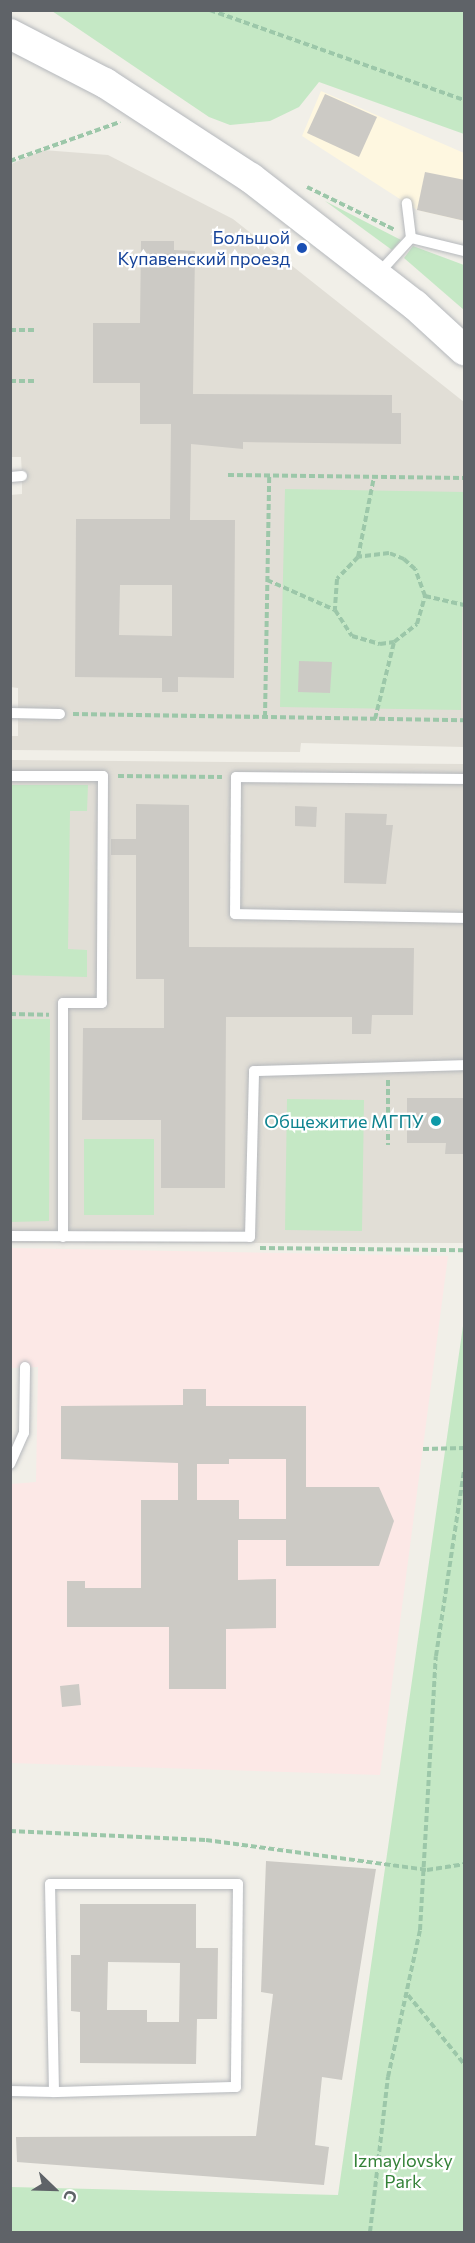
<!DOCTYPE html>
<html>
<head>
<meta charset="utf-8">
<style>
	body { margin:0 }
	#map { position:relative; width:475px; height:2243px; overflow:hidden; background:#f1efe8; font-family:Commissioner,sans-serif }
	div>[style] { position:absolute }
	.commercial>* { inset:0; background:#fef7e0 }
	.education>* { inset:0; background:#e1ded6 }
	.medical>* { inset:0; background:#fce8e6 }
	.green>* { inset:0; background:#c5e8c5 }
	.building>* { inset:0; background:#cccac5 }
	.path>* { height:4px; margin-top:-2px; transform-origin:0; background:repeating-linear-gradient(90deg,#9cc7a9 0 6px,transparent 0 9px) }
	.roads { filter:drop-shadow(0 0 2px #b5b8bc) drop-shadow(0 0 2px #b5b8bc) }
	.lane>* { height:10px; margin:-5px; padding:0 5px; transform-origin:5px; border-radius:5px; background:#fff }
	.secondary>* { height:30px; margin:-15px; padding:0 15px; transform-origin:15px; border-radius:15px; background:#fff }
	.dots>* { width:16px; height:16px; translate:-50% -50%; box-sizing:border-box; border:3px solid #fff; border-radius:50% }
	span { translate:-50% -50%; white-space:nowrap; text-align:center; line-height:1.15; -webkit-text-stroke:4.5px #fff; paint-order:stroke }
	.transit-label { font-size:18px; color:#164399 }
	.right { translate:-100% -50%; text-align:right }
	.culture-label { font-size:18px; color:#0d838f }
	.park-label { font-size:18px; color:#348238 }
	.frame { position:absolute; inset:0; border:12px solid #5f6368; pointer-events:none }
	.north { position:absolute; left:24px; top:2159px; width:60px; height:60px; -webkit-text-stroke:4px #fff; paint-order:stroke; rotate:113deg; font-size:16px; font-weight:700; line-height:24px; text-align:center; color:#5f6368 }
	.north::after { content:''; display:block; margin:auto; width:21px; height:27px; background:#5f6368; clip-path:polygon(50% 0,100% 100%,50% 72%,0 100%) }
</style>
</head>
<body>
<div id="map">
	<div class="commercial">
		<div style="clip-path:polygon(321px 91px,464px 153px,464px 221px,417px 210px,302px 136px)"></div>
	</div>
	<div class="education">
		<div style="clip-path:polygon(43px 150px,108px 155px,233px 219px,464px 402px,464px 747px,301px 743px,300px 752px,11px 750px,11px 736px,18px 736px,18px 688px,10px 687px,10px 495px,22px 494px,22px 476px,21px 457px,11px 457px,11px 164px)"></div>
		<div style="clip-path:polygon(11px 760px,464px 764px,464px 1243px,11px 1243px)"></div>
	</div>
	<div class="medical">
		<div style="clip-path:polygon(11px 1248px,448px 1256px,380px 1775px,11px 1763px,11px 1484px,36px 1482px,38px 1367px,11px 1368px)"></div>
	</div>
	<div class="green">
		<div style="clip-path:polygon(52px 11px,464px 11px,464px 134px,319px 82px,299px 107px,270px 121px,230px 125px,209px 117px)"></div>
		<div style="clip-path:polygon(325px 201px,401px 240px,392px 250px)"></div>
		<div style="clip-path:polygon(413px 246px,464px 265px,464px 310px,404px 258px)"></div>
		<div style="clip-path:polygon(285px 489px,464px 492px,461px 710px,280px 707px)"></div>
		<div style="clip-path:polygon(11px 785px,88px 785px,87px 811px,70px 811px,68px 949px,87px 950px,87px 977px,11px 975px)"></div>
		<div style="clip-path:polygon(50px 1019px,49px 1221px,11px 1222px,11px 1019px)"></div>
		<div style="clip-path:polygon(287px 1099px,364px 1100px,362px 1231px,285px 1230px)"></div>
		<div style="clip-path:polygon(84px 1139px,154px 1139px,154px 1215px,84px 1215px)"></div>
		<div style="clip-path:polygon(464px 1319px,464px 2232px,11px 2232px,11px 2187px,338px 2195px)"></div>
	</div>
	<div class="building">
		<div style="clip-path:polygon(325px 94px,377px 117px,359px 157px,307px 133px)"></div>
		<div style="clip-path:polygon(425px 172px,465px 180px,465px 221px,417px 210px)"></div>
		<div style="clip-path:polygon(evenodd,141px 241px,174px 241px,174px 250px,195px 251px,193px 394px,392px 395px,392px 413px,401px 413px,401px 444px,243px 442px,243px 449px,191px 444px,190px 520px,235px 520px,234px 678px,178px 677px,178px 692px,162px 692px,162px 678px,75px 677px,76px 519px,170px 519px,171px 424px,140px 424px,140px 383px,93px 383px,93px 323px,140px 323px,141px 241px,120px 585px,172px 585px,172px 636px,119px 635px,120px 585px)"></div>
		<div style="clip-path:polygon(299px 661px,332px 662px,330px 693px,298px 692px)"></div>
		<div style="clip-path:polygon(136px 804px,189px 805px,189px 947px,414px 948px,413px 1015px,372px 1015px,371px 1034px,352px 1034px,352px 1017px,226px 1017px,225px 1188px,161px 1188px,161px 1120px,82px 1120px,83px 1028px,164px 1028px,164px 979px,136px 979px,136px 855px,111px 855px,111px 839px,136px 839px)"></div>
		<div style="clip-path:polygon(295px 806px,317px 807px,316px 827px,295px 826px)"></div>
		<div style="clip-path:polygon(345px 813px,387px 814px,386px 825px,393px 825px,386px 884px,344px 883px)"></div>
		<div style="clip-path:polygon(407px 1098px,465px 1098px,465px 1154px,445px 1154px,446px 1143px,407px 1143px)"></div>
		<div style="clip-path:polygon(evenodd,183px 1389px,206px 1389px,206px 1406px,306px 1406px,306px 1487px,379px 1487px,394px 1521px,379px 1566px,286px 1566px,286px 1540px,238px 1540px,238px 1580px,276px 1579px,276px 1628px,226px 1629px,226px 1689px,169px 1689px,169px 1627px,67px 1627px,67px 1581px,85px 1581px,85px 1588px,141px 1588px,141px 1500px,178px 1500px,178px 1463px,61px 1459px,61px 1406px,183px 1405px,183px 1389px,229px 1459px,286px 1459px,286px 1519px,239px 1519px,239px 1500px,197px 1500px,197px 1464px,229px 1464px,229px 1459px)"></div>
		<div style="clip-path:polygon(79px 1684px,81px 1705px,62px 1707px,60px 1686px)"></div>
		<div style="clip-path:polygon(266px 1861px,376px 1869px,342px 2080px,322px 2077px,315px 2145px,329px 2147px,324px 2185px,17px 2162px,16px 2137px,256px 2136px,273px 1994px,261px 1992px)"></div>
		<div style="clip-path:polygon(evenodd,80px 1904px,196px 1904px,196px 1948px,218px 1948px,217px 2019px,197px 2019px,196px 2064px,80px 2063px,80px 2012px,71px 2011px,71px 1955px,80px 1955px,80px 1904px,108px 1962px,180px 1963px,179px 2022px,147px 2022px,147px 2010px,107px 2010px,108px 1962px)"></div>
	</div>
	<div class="path">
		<div style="left:210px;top:10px;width:269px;rotate:19.5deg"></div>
		<div style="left:10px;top:161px;width:117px;rotate:-19.5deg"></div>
		<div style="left:307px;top:187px;width:98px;rotate:26deg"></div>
		<div style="left:10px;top:330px;width:26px"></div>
		<div style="left:10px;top:381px;width:25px"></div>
		<div style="left:228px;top:475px;width:236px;rotate:0.7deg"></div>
		<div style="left:358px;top:557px;width:82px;rotate:-78.7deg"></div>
		<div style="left:267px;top:580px;width:74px;rotate:23.8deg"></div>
		<div style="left:425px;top:596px;width:40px;rotate:13deg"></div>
		<div style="left:73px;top:714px;width:391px;rotate:0.9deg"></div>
		<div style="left:265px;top:717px;width:241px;rotate:-89deg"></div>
		<div style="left:375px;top:719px;width:79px;rotate:-76.1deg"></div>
		<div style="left:394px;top:642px;width:29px;rotate:-38deg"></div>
		<div style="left:417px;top:624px;width:29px;rotate:-74deg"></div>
		<div style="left:425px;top:596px;width:29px;rotate:-110deg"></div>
		<div style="left:415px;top:569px;width:15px;rotate:-138deg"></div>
		<div style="left:404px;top:559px;width:16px;rotate:-158deg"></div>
		<div style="left:389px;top:553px;width:31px;rotate:173deg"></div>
		<div style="left:358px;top:557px;width:30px;rotate:134deg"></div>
		<div style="left:337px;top:579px;width:31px;rotate:94deg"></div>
		<div style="left:335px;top:610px;width:31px;rotate:57deg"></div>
		<div style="left:352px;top:636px;width:29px;rotate:16deg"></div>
		<div style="left:380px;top:644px;width:14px;rotate:-8deg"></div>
		<div style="left:118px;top:776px;width:104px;rotate:0.6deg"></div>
		<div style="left:10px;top:1014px;width:39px;rotate:1deg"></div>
		<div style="left:388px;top:1080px;width:65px;rotate:90deg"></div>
		<div style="left:260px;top:1248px;width:204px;rotate:0.6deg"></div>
		<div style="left:423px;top:1449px;width:41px;rotate:-1.4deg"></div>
		<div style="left:10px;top:1831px;width:196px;rotate:2.6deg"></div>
		<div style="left:206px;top:1840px;width:223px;rotate:7.7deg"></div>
		<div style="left:427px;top:1870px;width:37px;rotate:-9deg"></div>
		<div style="left:408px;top:1995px;width:89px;rotate:50.9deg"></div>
		<div style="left:370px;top:2232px;width:156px;rotate:-83.4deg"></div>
		<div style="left:388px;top:2077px;width:150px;rotate:-77.7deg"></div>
		<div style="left:420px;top:1930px;width:274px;rotate:-86.7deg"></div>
		<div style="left:436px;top:1656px;width:187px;rotate:-81.4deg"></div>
	</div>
	<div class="roads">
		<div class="lane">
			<div style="left:411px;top:238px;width:55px;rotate:13.8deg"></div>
			<div style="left:377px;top:275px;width:50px;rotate:-47.4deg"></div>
			<div style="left:411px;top:238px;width:35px;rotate:-97deg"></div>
			<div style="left:10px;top:477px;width:12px;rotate:-5deg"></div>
			<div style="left:10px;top:713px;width:50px;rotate:1.1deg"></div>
			<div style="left:10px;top:776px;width:93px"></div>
			<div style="left:103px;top:776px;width:227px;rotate:90.3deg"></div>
			<div style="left:102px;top:1003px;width:39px;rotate:180deg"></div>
			<div style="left:63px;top:1003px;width:234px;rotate:90deg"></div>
			<div style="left:464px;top:779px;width:228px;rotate:-179.5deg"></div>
			<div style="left:236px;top:777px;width:137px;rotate:90.4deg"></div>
			<div style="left:235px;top:914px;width:229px;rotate:1deg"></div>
			<div style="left:10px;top:1236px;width:240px;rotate:0.2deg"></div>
			<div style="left:250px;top:1237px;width:166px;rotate:-88.6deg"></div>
			<div style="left:254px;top:1071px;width:210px;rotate:-1.6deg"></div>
			<div style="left:10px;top:1464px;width:34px;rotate:-66deg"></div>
			<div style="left:24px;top:1433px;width:66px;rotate:-89.1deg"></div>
			<div style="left:10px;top:2091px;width:44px;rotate:1.3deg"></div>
			<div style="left:54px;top:2092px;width:208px;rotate:-91.1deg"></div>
			<div style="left:50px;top:1884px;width:188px"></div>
			<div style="left:238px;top:1884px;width:203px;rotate:90.6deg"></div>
			<div style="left:236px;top:2087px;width:182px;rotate:178.4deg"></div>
		</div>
		<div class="secondary">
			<div style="left:10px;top:34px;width:107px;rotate:27.3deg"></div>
			<div style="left:105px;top:83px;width:174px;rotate:33.1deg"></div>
			<div style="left:251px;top:178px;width:207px;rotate:37.8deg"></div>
			<div style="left:415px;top:305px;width:67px;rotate:42.6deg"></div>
		</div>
	</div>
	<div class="dots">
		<div style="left:302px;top:248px;background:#1a4fb4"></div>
		<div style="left:436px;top:1121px;background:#0f9aa8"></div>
	</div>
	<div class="transit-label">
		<span class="right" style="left:290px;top:248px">Большой<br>Купавенский проезд</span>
	</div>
	<div class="culture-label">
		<span class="right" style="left:424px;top:1121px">Общежитие МГПУ</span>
	</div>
	<div class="park-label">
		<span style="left:403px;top:2171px">Izmaylovsky<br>Park</span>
	</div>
	<div class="frame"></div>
	<div class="north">С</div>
</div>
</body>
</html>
